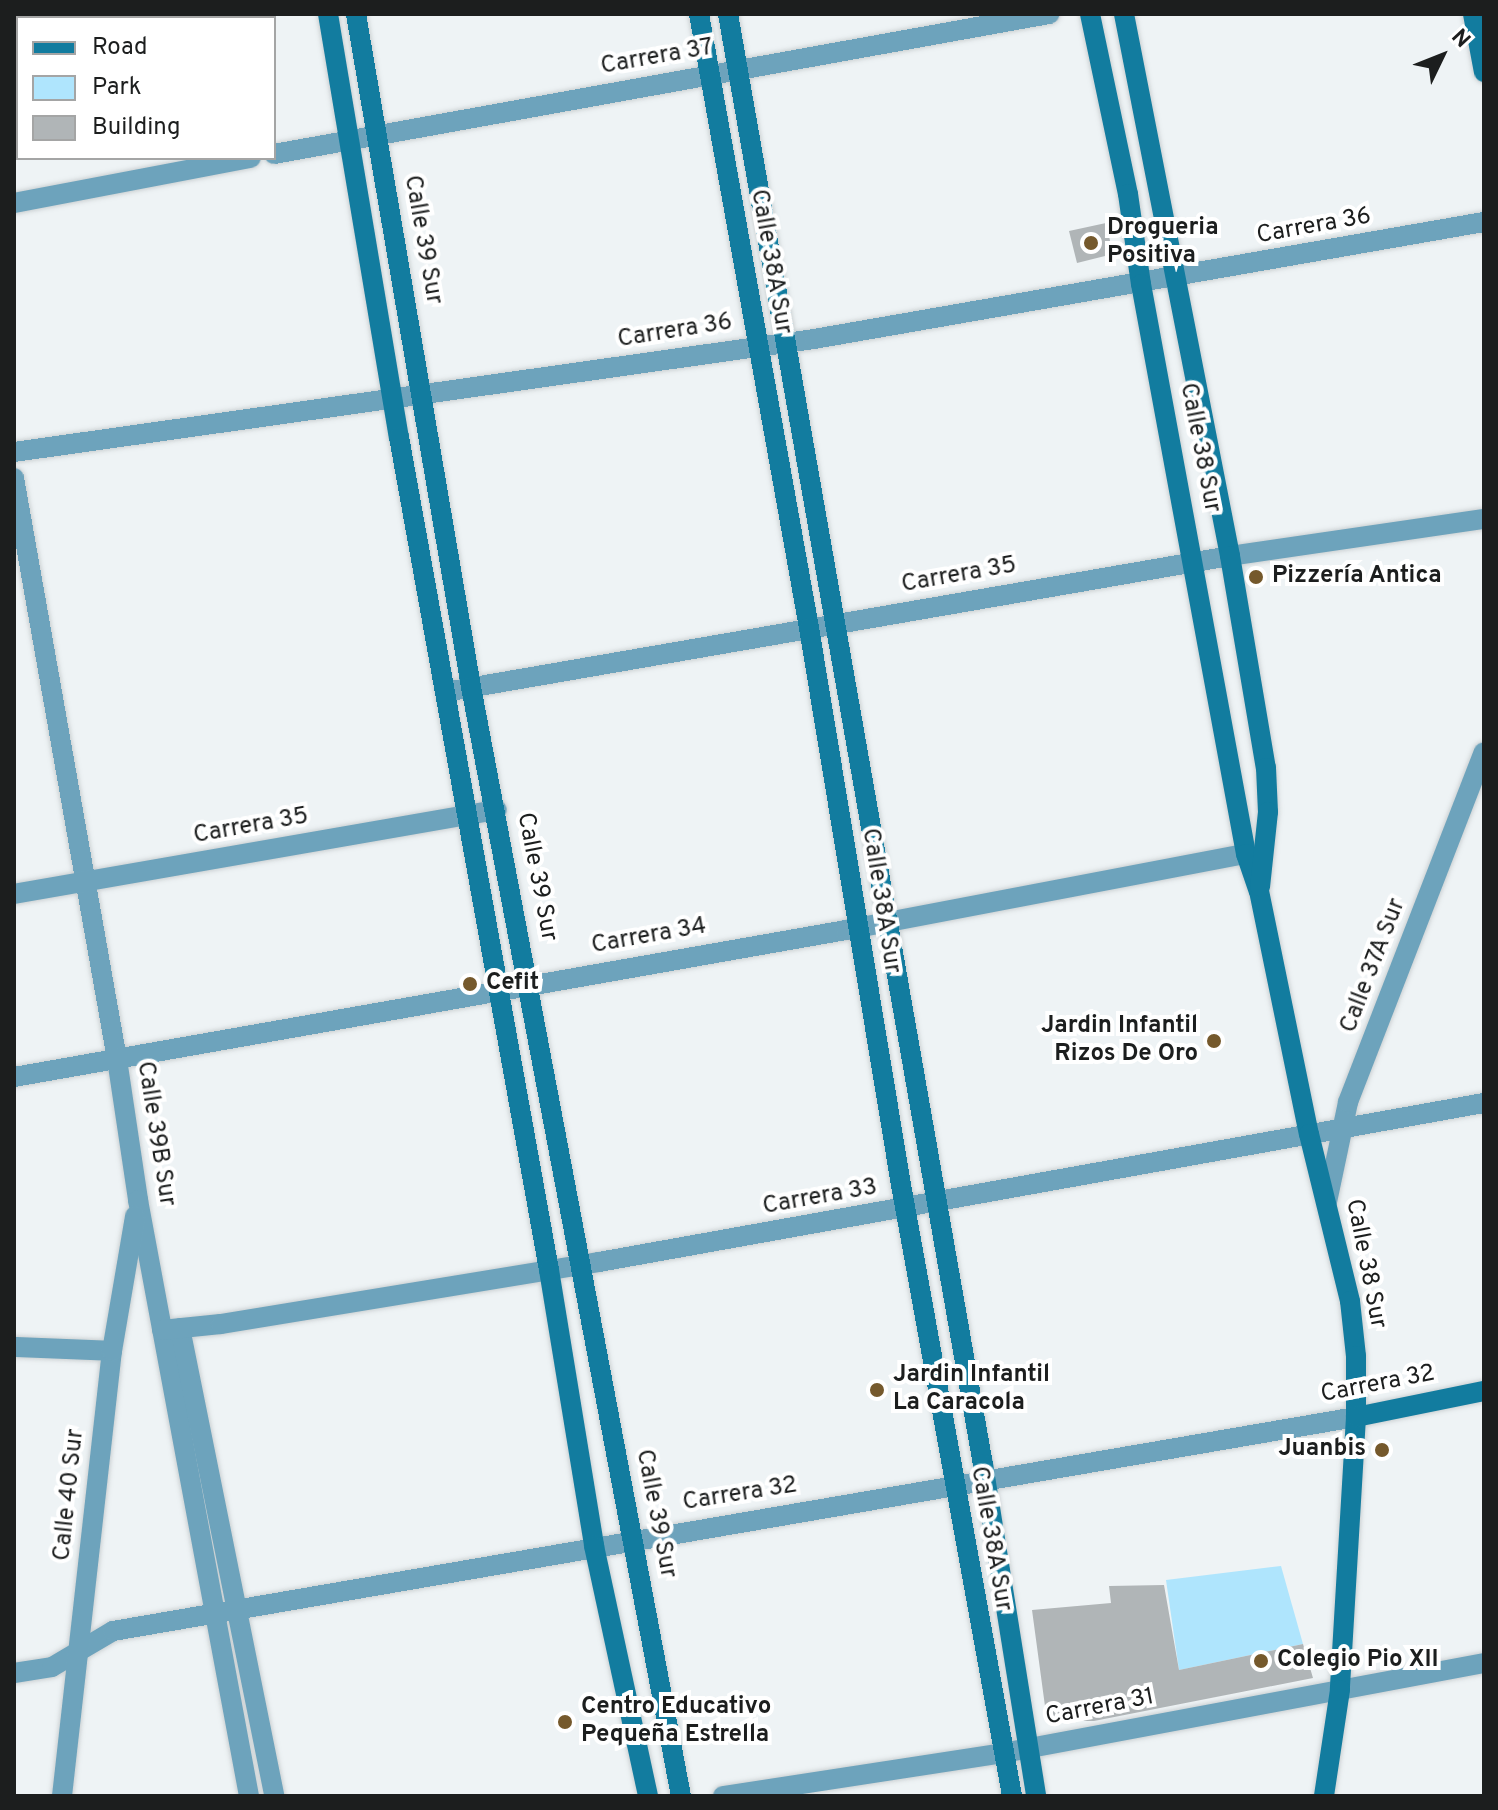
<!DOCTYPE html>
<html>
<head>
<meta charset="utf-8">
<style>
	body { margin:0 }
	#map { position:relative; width:1498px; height:1810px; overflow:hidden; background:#eef3f5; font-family:Overpass,sans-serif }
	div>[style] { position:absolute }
	.green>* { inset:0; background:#afe5fd }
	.building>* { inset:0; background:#b0b5b7 }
	.roads { filter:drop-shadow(0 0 2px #ccd1d3) drop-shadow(0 0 2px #ccd1d3) }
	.street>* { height:20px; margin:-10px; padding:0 10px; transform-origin:10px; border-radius:10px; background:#6da3bc }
	.secondary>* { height:20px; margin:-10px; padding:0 10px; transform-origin:10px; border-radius:10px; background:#127c9f }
	.dots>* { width:22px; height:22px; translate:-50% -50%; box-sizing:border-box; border:4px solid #fff; border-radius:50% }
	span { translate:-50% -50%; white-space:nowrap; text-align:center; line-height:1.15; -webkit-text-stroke:8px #fff; paint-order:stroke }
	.street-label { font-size:24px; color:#1c1e1e }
	.poi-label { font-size:24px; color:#1c1e1e; font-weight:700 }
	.left { translate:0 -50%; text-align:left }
	.right { translate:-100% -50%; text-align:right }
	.frame { position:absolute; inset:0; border:16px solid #1c1e1e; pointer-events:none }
	.legend { position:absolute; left:16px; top:16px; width:260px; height:144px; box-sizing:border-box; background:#fff; border:2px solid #a4a5a5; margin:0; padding:10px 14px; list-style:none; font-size:24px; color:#1c1e1e }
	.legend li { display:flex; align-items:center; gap:16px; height:40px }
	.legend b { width:40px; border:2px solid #a4a5a5 }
	.north { position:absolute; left:1402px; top:16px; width:80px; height:80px; -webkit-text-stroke:6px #fff; paint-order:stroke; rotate:47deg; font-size:22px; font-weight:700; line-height:32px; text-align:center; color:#1c1e1e }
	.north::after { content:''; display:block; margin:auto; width:28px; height:36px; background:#1c1e1e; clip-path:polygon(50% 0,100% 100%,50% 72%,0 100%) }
</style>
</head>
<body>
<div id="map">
	<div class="green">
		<div style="clip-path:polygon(1281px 1566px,1303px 1644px,1179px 1670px,1166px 1580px)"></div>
	</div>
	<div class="building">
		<div style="clip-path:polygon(1106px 223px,1113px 254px,1077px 263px,1069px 231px)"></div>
		<div style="clip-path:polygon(1164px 1585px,1179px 1670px,1303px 1644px,1313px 1678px,1094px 1721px,1047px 1721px,1032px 1610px,1111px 1603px,1109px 1586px)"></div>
	</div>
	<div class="roads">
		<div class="street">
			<div style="left:274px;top:154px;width:788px;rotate:-10.24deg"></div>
			<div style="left:14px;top:203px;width:241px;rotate:-10.8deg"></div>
			<div style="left:14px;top:452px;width:808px;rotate:-8.04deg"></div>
			<div style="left:814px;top:339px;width:680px;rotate:-9.91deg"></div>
			<div style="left:14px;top:478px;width:590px;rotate:79.95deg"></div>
			<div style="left:117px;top:1059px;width:143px;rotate:81.5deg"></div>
			<div style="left:138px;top:1200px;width:606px;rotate:79.45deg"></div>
			<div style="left:445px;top:692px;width:797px;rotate:-9.83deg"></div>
			<div style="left:1230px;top:556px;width:257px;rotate:-8.3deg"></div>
			<div style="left:14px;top:894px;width:490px;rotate:-9.9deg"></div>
			<div style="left:14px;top:1077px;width:845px;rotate:-10.02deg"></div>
			<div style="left:846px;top:930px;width:407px;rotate:-10.8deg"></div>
			<div style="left:1327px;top:1202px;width:102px;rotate:-78.1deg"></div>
			<div style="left:1348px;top:1102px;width:375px;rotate:-68.8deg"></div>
			<div style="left:180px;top:1328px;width:477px;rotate:78.6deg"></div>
			<div style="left:162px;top:1330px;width:59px;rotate:-5.8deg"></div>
			<div style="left:221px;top:1324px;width:383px;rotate:-9.3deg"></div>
			<div style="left:599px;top:1262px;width:899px;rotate:-10.19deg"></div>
			<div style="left:14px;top:1347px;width:98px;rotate:2.3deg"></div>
			<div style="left:14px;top:1673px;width:38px;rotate:-9deg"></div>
			<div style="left:52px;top:1667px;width:71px;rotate:-30.5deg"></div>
			<div style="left:113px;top:1631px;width:1261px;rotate:-9.77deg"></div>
			<div style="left:62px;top:1796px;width:448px;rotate:-83.6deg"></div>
			<div style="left:112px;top:1351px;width:137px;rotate:-80.3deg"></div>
			<div style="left:723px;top:1796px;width:283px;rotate:-8.7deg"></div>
			<div style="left:1003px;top:1753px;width:489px;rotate:-10.6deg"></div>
		</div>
		<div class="secondary">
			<div style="left:328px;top:14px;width:429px;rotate:80.5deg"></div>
			<div style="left:399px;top:437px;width:846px;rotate:79.79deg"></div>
			<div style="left:549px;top:1270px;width:280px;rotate:80.7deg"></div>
			<div style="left:594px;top:1546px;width:256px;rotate:77.8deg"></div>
			<div style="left:356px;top:14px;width:683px;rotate:80.3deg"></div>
			<div style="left:471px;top:687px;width:1129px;rotate:79.28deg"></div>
			<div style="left:699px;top:14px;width:624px;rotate:79.84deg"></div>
			<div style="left:809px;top:628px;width:565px;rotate:80.62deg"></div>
			<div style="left:901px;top:1185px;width:621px;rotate:79.7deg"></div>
			<div style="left:728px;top:14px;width:1472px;rotate:80.03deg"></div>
			<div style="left:983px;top:1464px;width:336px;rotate:80.9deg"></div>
			<div style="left:1090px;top:14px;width:184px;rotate:78.1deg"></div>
			<div style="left:1128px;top:194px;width:91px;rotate:81.8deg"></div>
			<div style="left:1141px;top:284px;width:580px;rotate:79.56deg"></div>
			<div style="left:1246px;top:854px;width:39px;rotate:71deg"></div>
			<div style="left:1259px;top:891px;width:248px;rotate:78.4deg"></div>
			<div style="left:1309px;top:1134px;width:172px;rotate:76.2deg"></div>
			<div style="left:1350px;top:1301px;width:55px;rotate:83.8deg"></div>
			<div style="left:1356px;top:1356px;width:61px;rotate:90deg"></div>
			<div style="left:1356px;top:1417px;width:273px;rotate:93.4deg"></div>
			<div style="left:1340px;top:1690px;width:107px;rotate:98.6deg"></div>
			<div style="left:1124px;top:14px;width:552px;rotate:78.93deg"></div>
			<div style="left:1230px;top:556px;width:215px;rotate:80.4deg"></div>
			<div style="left:1266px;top:768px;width:44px;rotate:87.4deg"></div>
			<div style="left:1268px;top:812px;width:75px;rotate:96.1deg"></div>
			<div style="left:1473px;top:14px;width:59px;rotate:79.3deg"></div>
			<div style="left:1356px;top:1417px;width:131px;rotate:-11.5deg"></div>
		</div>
	</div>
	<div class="dots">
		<div style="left:1091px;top:243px;background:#75592c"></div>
		<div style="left:1256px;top:577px;background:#75592c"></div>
		<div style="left:470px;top:984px;background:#75592c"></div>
		<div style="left:1214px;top:1041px;background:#75592c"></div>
		<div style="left:877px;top:1390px;background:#75592c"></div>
		<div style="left:1382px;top:1450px;background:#75592c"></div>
		<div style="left:1261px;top:1661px;background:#75592c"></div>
		<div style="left:565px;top:1722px;background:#75592c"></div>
	</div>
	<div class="street-label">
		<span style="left:657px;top:58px;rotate:-10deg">Carrera 37</span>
		<span style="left:1314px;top:227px;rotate:-10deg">Carrera 36</span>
		<span style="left:422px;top:240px;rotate:80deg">Calle 39 Sur</span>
		<span style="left:770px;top:262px;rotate:80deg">Calle 38A Sur</span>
		<span style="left:675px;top:332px;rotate:-9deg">Carrera 36</span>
		<span style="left:1199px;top:448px;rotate:79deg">Calle 38 Sur</span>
		<span style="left:959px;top:576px;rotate:-10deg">Carrera 35</span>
		<span style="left:251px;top:827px;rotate:-10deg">Carrera 35</span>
		<span style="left:536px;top:877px;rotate:79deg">Calle 39 Sur</span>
		<span style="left:880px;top:901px;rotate:81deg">Calle 38A Sur</span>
		<span style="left:649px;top:937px;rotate:-10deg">Carrera 34</span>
		<span style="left:1374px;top:966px;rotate:-69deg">Calle 37A Sur</span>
		<span style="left:155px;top:1134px;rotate:81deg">Calle 39B Sur</span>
		<span style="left:820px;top:1198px;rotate:-10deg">Carrera 33</span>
		<span style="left:1365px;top:1264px;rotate:79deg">Calle 38 Sur</span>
		<span style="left:1378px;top:1385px;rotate:-11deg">Carrera 32</span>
		<span style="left:70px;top:1495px;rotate:-84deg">Calle 40 Sur</span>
		<span style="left:740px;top:1495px;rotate:-9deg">Carrera 32</span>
		<span style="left:655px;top:1514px;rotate:79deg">Calle 39 Sur</span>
		<span style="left:990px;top:1539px;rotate:80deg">Calle 38A Sur</span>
		<span style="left:1100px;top:1708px;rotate:-11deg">Carrera 31</span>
	</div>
	<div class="poi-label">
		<span class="left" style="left:1107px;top:243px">Drogueria<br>Positiva</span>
		<span class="left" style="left:1272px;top:577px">Pizzería Antica</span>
		<span class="left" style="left:486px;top:984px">Cefit</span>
		<span class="right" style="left:1198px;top:1041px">Jardin Infantil<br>Rizos De Oro</span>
		<span class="left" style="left:893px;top:1390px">Jardin Infantil<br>La Caracola</span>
		<span class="right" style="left:1366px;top:1450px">Juanbis</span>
		<span class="left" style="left:1277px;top:1661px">Colegio Pio XII</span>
		<span class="left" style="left:581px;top:1722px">Centro Educativo<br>Pequeña Estrella</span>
	</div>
	<div class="frame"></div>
	<ul class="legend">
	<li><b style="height:10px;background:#127c9f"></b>Road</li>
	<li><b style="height:22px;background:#afe5fd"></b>Park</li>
	<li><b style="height:22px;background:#b0b5b7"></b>Building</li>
	</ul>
	<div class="north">N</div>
</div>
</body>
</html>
